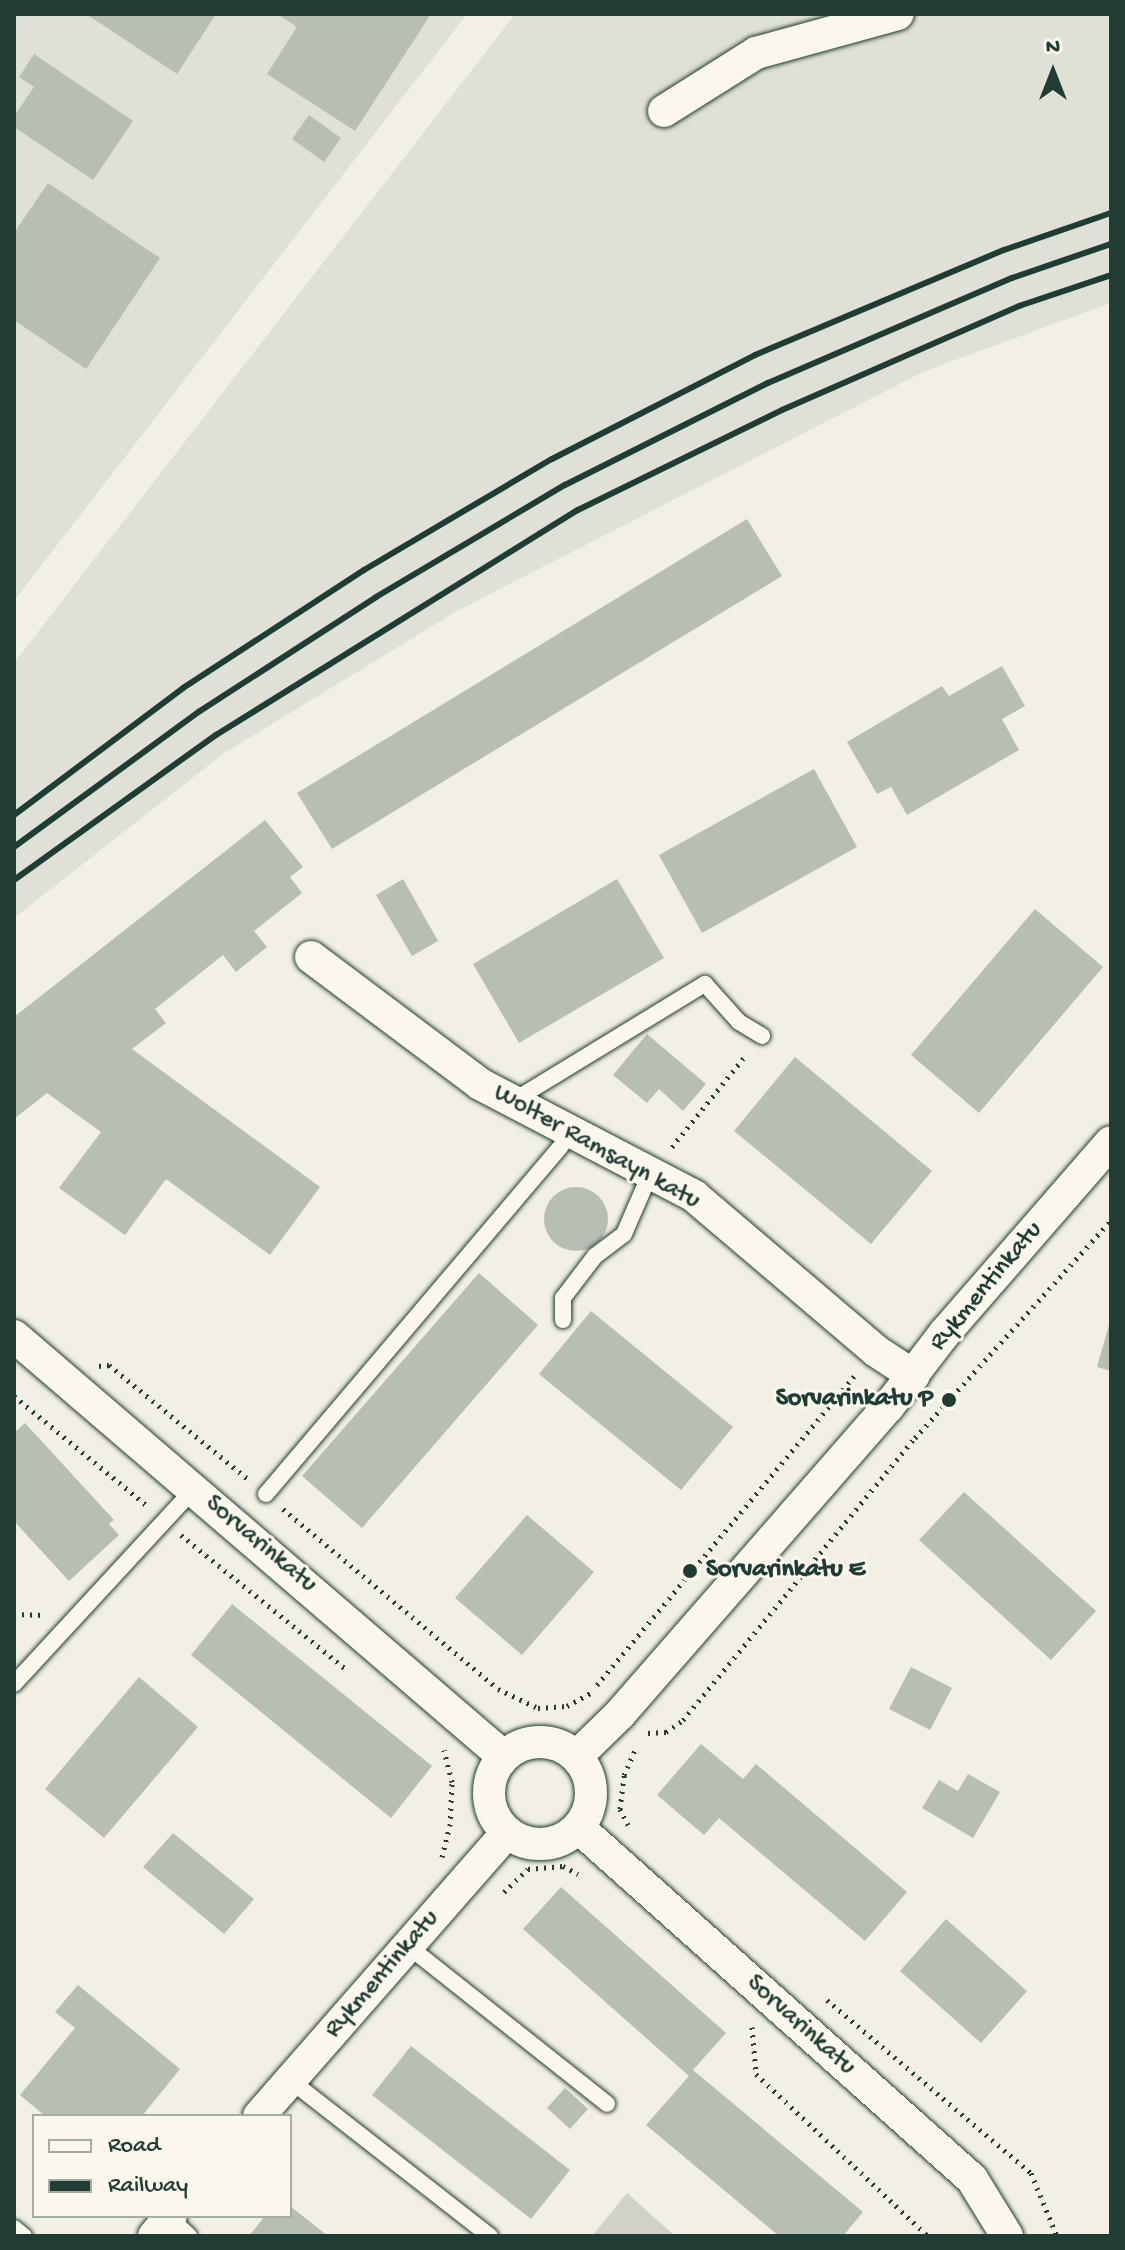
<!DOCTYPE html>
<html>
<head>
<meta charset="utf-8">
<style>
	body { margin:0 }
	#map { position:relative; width:1125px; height:2250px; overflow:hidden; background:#f2f0e5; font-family:"Gochi Hand",sans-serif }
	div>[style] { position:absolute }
	.built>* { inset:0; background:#e0e1d6 }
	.green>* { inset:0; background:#cfd2c8 }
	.building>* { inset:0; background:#b7beb3 }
	.round { border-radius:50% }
	.path>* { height:5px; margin-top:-2.5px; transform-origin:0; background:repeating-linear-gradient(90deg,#1f3d34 0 2px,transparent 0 8px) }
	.roads { filter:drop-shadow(0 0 2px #1f3d34) drop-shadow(0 0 2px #1f3d34) }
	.lane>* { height:16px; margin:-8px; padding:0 8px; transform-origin:8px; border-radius:8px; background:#fbf7ec }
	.street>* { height:32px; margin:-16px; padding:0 16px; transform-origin:16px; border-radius:16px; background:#fbf7ec }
	.street>.ring { margin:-16px; padding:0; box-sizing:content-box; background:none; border:32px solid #fbf7ec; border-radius:50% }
	.rail>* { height:6px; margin:-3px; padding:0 3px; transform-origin:3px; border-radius:3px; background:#1f3d34 }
	.dots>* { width:22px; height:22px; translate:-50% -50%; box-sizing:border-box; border:4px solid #fbf7ec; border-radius:50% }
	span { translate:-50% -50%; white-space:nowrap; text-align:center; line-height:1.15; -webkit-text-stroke:6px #fbf7ec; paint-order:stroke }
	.street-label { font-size:26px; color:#1f3d34 }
	.poi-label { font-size:26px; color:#1f3d34; font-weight:700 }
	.right { translate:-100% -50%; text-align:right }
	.left { translate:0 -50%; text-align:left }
	.frame { position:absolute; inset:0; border:16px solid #1f3d34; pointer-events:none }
	.legend { position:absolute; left:32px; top:2114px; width:260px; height:104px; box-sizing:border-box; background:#fbf7ec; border:2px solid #a3ada2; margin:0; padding:10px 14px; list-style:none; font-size:24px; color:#1f3d34 }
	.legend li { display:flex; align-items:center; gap:16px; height:40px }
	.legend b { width:40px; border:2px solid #a3ada2 }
	.north { position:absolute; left:1013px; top:32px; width:80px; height:80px; -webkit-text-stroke:6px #fbf7ec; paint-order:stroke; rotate:0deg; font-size:22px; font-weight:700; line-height:32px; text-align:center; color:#1f3d34 }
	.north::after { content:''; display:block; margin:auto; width:28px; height:36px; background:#1f3d34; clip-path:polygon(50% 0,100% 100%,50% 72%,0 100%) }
</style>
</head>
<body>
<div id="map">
	<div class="built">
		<div style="clip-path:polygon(14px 14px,467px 14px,14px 601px)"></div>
		<div style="clip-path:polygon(515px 14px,1111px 14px,1111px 303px,925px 371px,457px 611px,223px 754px,14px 918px,14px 663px)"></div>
	</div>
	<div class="green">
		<div style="clip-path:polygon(627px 2193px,675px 2236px,592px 2236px)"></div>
	</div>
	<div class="building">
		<div style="clip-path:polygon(86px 14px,216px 14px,177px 74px)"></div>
		<div style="clip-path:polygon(277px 14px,431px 14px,355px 131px,267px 74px,297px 27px)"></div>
		<div style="clip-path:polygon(34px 54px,133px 121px,93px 180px,14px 127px,14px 116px,34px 87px,19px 77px)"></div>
		<div style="clip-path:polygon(309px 115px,341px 138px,324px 162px,292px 139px)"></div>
		<div style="clip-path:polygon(48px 183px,160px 258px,86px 369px,14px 320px,14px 233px)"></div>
		<div style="clip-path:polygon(747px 519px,782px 576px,332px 849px,297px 793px)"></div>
		<div style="clip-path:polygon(1002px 666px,1025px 706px,1002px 719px,1019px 750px,907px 815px,891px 787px,877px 794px,847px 742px,942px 686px,949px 696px)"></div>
		<div style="clip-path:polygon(814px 769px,857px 847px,702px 933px,659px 855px)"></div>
		<div style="clip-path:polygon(265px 820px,303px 867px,290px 877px,302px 893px,254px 931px,267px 947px,236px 972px,223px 955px,155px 1009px,166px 1023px,132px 1049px,320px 1187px,270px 1255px,166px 1179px,125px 1235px,59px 1188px,101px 1132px,47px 1093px,14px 1119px,14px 1017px)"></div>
		<div style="clip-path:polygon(403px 879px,438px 941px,412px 956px,376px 895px)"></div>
		<div style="clip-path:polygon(617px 879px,664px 958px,519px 1043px,473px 964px)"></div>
		<div style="clip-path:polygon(1035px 909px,1103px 967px,979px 1113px,911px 1055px)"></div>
		<div style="clip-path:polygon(647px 1034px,706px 1084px,683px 1111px,659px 1089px,647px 1103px,613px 1075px)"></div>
		<div style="clip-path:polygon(795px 1057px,932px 1171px,871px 1244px,734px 1131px)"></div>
		<div class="round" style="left:544px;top:1187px;width:64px;height:64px"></div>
		<div style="clip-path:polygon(479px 1273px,538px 1325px,362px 1528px,302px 1476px)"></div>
		<div style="clip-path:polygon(591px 1311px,733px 1427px,681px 1490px,539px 1374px)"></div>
		<div style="clip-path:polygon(1110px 1321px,1111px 1321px,1111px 1371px,1097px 1367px)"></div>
		<div style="clip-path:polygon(25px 1423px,114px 1520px,109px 1524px,119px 1535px,69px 1581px,14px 1521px,14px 1433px)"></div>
		<div style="clip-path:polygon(964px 1492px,1096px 1611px,1051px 1660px,919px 1540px)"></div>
		<div style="clip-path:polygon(527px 1515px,594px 1572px,522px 1655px,455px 1598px)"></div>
		<div style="clip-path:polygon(232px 1604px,432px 1766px,391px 1818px,191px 1655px)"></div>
		<div style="clip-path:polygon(911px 1667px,952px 1688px,930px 1730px,889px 1709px)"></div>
		<div style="clip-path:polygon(139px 1677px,198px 1727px,104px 1838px,45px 1789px)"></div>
		<div style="clip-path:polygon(701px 1744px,743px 1779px,756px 1764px,907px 1892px,865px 1941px,719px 1818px,704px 1835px,657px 1795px)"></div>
		<div style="clip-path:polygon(968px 1774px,1000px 1792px,973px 1838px,922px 1808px,939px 1780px,958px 1791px)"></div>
		<div style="clip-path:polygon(173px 1833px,254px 1899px,224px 1934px,143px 1867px)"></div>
		<div style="clip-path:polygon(561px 1887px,726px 2033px,693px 2070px,863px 2212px,843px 2236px,779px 2236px,646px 2125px,689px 2076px,523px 1929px)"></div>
		<div style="clip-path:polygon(946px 1919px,1027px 1991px,981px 2043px,900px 1971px)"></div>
		<div style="clip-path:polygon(78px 1985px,180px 2069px,142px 2116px,45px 2116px,20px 2095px,75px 2028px,55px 2012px)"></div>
		<div style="clip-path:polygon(411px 2046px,570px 2170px,531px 2219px,372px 2095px)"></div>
		<div style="clip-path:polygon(565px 2088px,588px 2109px,570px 2129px,547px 2108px)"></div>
		<div style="clip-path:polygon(290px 2206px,328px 2236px,249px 2236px,265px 2216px,290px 2216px)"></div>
	</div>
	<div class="path">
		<div style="left:672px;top:1147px;width:118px;rotate:-51.2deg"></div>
		<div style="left:99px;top:1366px;width:10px;rotate:-6deg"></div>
		<div style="left:109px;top:1365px;width:180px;rotate:39.4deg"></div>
		<div style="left:14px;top:1396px;width:171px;rotate:39.5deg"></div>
		<div style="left:283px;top:1509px;width:280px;rotate:39.9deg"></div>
		<div style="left:498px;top:1689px;width:44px;rotate:25.4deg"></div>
		<div style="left:538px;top:1708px;width:29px;rotate:-4deg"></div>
		<div style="left:567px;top:1706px;width:29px;rotate:-29deg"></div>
		<div style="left:181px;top:1535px;width:214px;rotate:39.1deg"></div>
		<div style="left:14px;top:1614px;width:31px;rotate:2deg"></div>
		<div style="left:597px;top:1685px;width:402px;rotate:-50.2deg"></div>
		<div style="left:648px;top:1733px;width:18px;rotate:-3deg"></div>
		<div style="left:666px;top:1732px;width:21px;rotate:-35deg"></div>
		<div style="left:683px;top:1720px;width:365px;rotate:-50.6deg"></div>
		<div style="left:915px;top:1438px;width:293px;rotate:-48deg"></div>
		<div style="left:628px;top:1825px;width:18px;rotate:-117deg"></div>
		<div style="left:620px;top:1809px;width:34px;rotate:-83deg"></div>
		<div style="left:624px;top:1775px;width:30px;rotate:-66deg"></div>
		<div style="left:442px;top:1857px;width:32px;rotate:-76deg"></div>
		<div style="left:450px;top:1826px;width:44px;rotate:-87.4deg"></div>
		<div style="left:452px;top:1782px;width:33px;rotate:-104deg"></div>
		<div style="left:504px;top:1892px;width:33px;rotate:-44deg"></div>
		<div style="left:528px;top:1869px;width:35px;rotate:-5deg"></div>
		<div style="left:563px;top:1866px;width:17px;rotate:28deg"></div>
		<div style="left:827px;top:2000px;width:267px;rotate:40.3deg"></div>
		<div style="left:1031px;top:2173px;width:68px;rotate:67.6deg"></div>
		<div style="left:752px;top:2027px;width:47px;rotate:85.1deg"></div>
		<div style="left:756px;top:2074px;width:236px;rotate:43.3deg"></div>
	</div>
	<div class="roads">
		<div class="lane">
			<div style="left:513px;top:1101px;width:225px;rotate:-31.4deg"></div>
			<div style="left:705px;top:984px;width:51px;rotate:48.2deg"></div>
			<div style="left:739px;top:1022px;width:27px;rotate:31deg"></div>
			<div style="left:563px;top:1320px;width:22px;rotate:-90deg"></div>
			<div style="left:563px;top:1298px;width:53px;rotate:-52.7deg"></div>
			<div style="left:595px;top:1256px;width:36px;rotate:-37deg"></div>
			<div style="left:624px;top:1234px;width:68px;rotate:-66.5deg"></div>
			<div style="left:266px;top:1494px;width:456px;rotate:-49.7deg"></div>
			<div style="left:14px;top:1684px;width:265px;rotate:-47.3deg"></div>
			<div style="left:408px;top:1946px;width:254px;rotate:38.4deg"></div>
			<div style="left:290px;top:2080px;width:254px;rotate:38deg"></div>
			<div style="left:170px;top:2218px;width:26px;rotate:43deg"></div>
			<div style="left:14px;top:2228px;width:13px;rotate:39deg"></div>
		</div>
		<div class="street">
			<div style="left:664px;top:111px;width:109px;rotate:-32.2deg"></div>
			<div style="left:756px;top:53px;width:147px;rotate:-15.4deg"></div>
			<div style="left:311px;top:957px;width:211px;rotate:36.9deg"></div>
			<div style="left:480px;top:1084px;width:242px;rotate:27.6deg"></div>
			<div style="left:694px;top:1196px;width:239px;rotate:40.4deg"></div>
			<div style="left:876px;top:1351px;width:45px;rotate:33.3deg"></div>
			<div style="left:14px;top:1336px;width:645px;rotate:40.66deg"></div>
			<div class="ring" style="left:489px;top:1742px;width:70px;height:70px"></div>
			<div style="left:577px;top:1756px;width:60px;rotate:-44.3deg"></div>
			<div style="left:620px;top:1714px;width:408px;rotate:-48.9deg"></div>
			<div style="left:888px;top:1407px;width:92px;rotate:-52.5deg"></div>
			<div style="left:944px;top:1334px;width:254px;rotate:-49deg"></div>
			<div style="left:579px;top:1828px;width:527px;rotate:41.77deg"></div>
			<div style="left:972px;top:2179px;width:67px;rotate:58.4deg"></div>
			<div style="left:259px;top:2116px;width:376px;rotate:-48.8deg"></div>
			<div style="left:154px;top:2236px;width:26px;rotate:-50deg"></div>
		</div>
	</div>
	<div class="rail">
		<div style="left:14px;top:815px;width:211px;rotate:-36.9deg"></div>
		<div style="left:183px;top:688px;width:216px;rotate:-33.1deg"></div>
		<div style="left:364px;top:570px;width:218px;rotate:-30.6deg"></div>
		<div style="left:552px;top:459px;width:228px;rotate:-27.1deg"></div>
		<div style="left:755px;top:355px;width:270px;rotate:-22.9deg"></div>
		<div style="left:1004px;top:250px;width:113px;rotate:-19.1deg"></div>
		<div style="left:14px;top:847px;width:230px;rotate:-36.2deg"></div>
		<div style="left:200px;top:711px;width:210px;rotate:-32.9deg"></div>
		<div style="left:376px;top:597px;width:220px;rotate:-30.7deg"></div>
		<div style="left:565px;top:485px;width:227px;rotate:-26.7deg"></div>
		<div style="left:768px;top:383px;width:266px;rotate:-23.3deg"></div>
		<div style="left:1012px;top:278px;width:105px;rotate:-19deg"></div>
		<div style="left:14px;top:880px;width:249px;rotate:-35.7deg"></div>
		<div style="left:216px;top:735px;width:426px;rotate:-31.9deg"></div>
		<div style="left:578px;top:510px;width:227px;rotate:-26.1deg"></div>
		<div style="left:782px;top:410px;width:259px;rotate:-23.7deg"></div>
		<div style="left:1019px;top:306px;width:97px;rotate:-18.6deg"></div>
	</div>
	<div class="dots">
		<div style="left:949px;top:1400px;background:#1f3d34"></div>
		<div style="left:690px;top:1571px;background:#1f3d34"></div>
	</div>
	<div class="street-label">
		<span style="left:596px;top:1148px;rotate:29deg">Wolter Ramsayn katu</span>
		<span style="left:987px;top:1287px;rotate:-50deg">Rykmentinkatu</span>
		<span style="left:260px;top:1545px;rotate:40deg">Sorvarinkatu</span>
		<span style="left:383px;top:1975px;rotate:-49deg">Rykmentinkatu</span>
		<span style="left:800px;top:2026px;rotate:42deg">Sorvarinkatu</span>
	</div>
	<div class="poi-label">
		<span class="right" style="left:933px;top:1400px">Sorvarinkatu P</span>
		<span class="left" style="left:706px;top:1571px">Sorvarinkatu E</span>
	</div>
	<div class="frame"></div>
	<ul class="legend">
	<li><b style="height:10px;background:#fbf7ec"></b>Road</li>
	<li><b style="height:10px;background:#1f3d34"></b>Railway</li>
	</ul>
	<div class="north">N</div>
</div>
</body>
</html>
